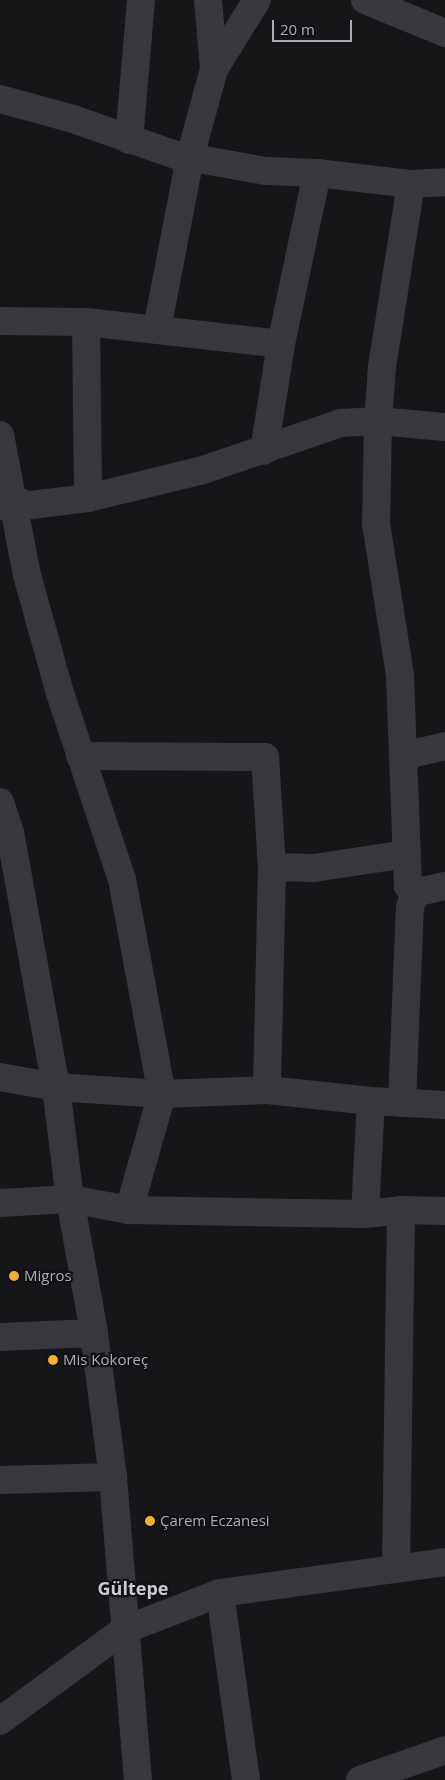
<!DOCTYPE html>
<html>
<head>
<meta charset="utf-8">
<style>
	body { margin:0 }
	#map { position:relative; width:445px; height:1780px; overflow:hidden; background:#161618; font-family:"Open Sans",sans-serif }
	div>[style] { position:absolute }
	.minor>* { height:28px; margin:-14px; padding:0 14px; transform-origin:14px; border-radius:14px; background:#37383d }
	.dots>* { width:14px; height:14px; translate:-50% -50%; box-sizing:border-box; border:2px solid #111113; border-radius:50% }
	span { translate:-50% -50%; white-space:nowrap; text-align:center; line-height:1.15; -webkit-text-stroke:4.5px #111113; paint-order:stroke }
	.poi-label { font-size:15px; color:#a8adb8 }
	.left { translate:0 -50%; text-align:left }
	.quarter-label { font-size:18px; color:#c9ccd4; font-weight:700 }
	.scale { position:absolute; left:272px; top:20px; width:80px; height:22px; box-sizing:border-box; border:2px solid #a8adb8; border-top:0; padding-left:6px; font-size:15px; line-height:18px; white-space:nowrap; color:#a8adb8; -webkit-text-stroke:4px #111113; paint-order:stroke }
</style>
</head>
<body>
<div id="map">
	<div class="minor">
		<div style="left:365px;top:0;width:87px;rotate:22.4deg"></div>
		<div style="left:214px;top:69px;width:81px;rotate:-58.1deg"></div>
		<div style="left:0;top:99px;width:76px;rotate:15.3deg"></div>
		<div style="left:73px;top:119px;width:109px;rotate:19.3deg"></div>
		<div style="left:176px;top:155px;width:91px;rotate:10.1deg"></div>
		<div style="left:266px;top:171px;width:51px;rotate:2.2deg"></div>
		<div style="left:317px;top:173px;width:95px;rotate:6.7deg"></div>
		<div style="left:411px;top:184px;width:34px;rotate:-3deg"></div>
		<div style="left:129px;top:140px;width:141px;rotate:-85.1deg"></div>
		<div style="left:0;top:321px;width:86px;rotate:0.7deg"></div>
		<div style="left:86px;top:322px;width:196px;rotate:6.4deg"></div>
		<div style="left:281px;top:344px;width:108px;rotate:99deg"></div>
		<div style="left:86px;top:322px;width:176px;rotate:89.3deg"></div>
		<div style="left:157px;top:329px;width:175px;rotate:-79.1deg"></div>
		<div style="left:190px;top:157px;width:91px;rotate:-74.7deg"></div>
		<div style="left:214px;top:69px;width:69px;rotate:-95deg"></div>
		<div style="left:281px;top:344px;width:175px;rotate:-78.1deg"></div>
		<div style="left:0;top:435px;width:143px;rotate:79.1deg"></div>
		<div style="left:27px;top:575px;width:123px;rotate:74.4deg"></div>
		<div style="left:60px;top:693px;width:196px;rotate:71.6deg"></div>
		<div style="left:122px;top:879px;width:219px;rotate:79.5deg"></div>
		<div style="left:162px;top:1094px;width:121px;rotate:105.9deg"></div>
		<div style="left:129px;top:1210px;width:60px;rotate:-169.4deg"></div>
		<div style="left:70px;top:1199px;width:70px;rotate:176.7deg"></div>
		<div style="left:0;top:506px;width:14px;rotate:-21deg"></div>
		<div style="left:13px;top:501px;width:18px;rotate:13deg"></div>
		<div style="left:31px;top:505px;width:57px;rotate:-7deg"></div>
		<div style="left:88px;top:498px;width:115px;rotate:-13.6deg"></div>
		<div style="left:200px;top:471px;width:149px;rotate:-18.8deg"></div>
		<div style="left:341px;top:423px;width:37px;rotate:-3deg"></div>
		<div style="left:378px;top:421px;width:67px;rotate:5.1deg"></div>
		<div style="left:80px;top:756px;width:185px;rotate:0.3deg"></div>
		<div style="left:265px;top:757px;width:110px;rotate:86.4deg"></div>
		<div style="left:272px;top:867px;width:223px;rotate:91.3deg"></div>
		<div style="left:403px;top:756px;width:43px;rotate:-13.4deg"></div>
		<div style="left:0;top:802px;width:32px;rotate:72deg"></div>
		<div style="left:10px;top:832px;width:259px;rotate:79.8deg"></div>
		<div style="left:56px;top:1087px;width:113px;rotate:82.9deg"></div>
		<div style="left:70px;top:1199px;width:136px;rotate:79.8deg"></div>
		<div style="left:94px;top:1333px;width:145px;rotate:82.5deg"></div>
		<div style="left:113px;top:1477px;width:304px;rotate:85.3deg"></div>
		<div style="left:272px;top:867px;width:42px;rotate:1.4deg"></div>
		<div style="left:314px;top:868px;width:94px;rotate:-8.6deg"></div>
		<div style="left:414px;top:893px;width:32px;rotate:-13deg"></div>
		<div style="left:0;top:1077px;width:57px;rotate:10.1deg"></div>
		<div style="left:56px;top:1087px;width:106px;rotate:3.8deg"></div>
		<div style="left:162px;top:1094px;width:105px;rotate:-2.2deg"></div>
		<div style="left:267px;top:1090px;width:105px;rotate:6deg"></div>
		<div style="left:371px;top:1101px;width:74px;rotate:3.1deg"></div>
		<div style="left:402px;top:1103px;width:195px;rotate:-87.7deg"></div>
		<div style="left:410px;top:908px;width:16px;rotate:-75deg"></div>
		<div style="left:414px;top:893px;width:9px;rotate:-131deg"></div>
		<div style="left:408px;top:886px;width:211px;rotate:-92.2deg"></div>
		<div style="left:400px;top:675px;width:153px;rotate:-99deg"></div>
		<div style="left:376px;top:524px;width:103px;rotate:-88.9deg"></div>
		<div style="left:378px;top:421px;width:54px;rotate:-85.8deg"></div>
		<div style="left:382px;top:367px;width:185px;rotate:-81deg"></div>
		<div style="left:129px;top:1210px;width:236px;rotate:1deg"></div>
		<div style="left:365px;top:1214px;width:36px;rotate:-6deg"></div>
		<div style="left:401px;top:1210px;width:44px;rotate:1.3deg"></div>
		<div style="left:365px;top:1214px;width:113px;rotate:-87deg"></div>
		<div style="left:0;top:1337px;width:94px;rotate:-2.4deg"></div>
		<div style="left:0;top:1480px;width:113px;rotate:-1.5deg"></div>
		<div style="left:396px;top:1567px;width:357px;rotate:-89.2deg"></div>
		<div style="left:220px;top:1593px;width:189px;rotate:82.1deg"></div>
		<div style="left:0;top:1721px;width:154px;rotate:-36.3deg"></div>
		<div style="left:124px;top:1630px;width:103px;rotate:-21.1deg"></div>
		<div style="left:220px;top:1593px;width:227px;rotate:-7.8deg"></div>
		<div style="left:360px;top:1780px;width:90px;rotate:-19.4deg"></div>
	</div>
	<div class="dots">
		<div style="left:14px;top:1276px;background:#f2b134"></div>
		<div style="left:53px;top:1360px;background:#f2b134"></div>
		<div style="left:150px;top:1521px;background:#f2b134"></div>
	</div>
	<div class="poi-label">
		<span class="left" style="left:24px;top:1276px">Migros</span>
		<span class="left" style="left:63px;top:1360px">Mis Kokoreç</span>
		<span class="left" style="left:160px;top:1521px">Çarem Eczanesi</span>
	</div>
	<div class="quarter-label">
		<span style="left:133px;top:1588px">Gültepe</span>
	</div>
	<div class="scale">20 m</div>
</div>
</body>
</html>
